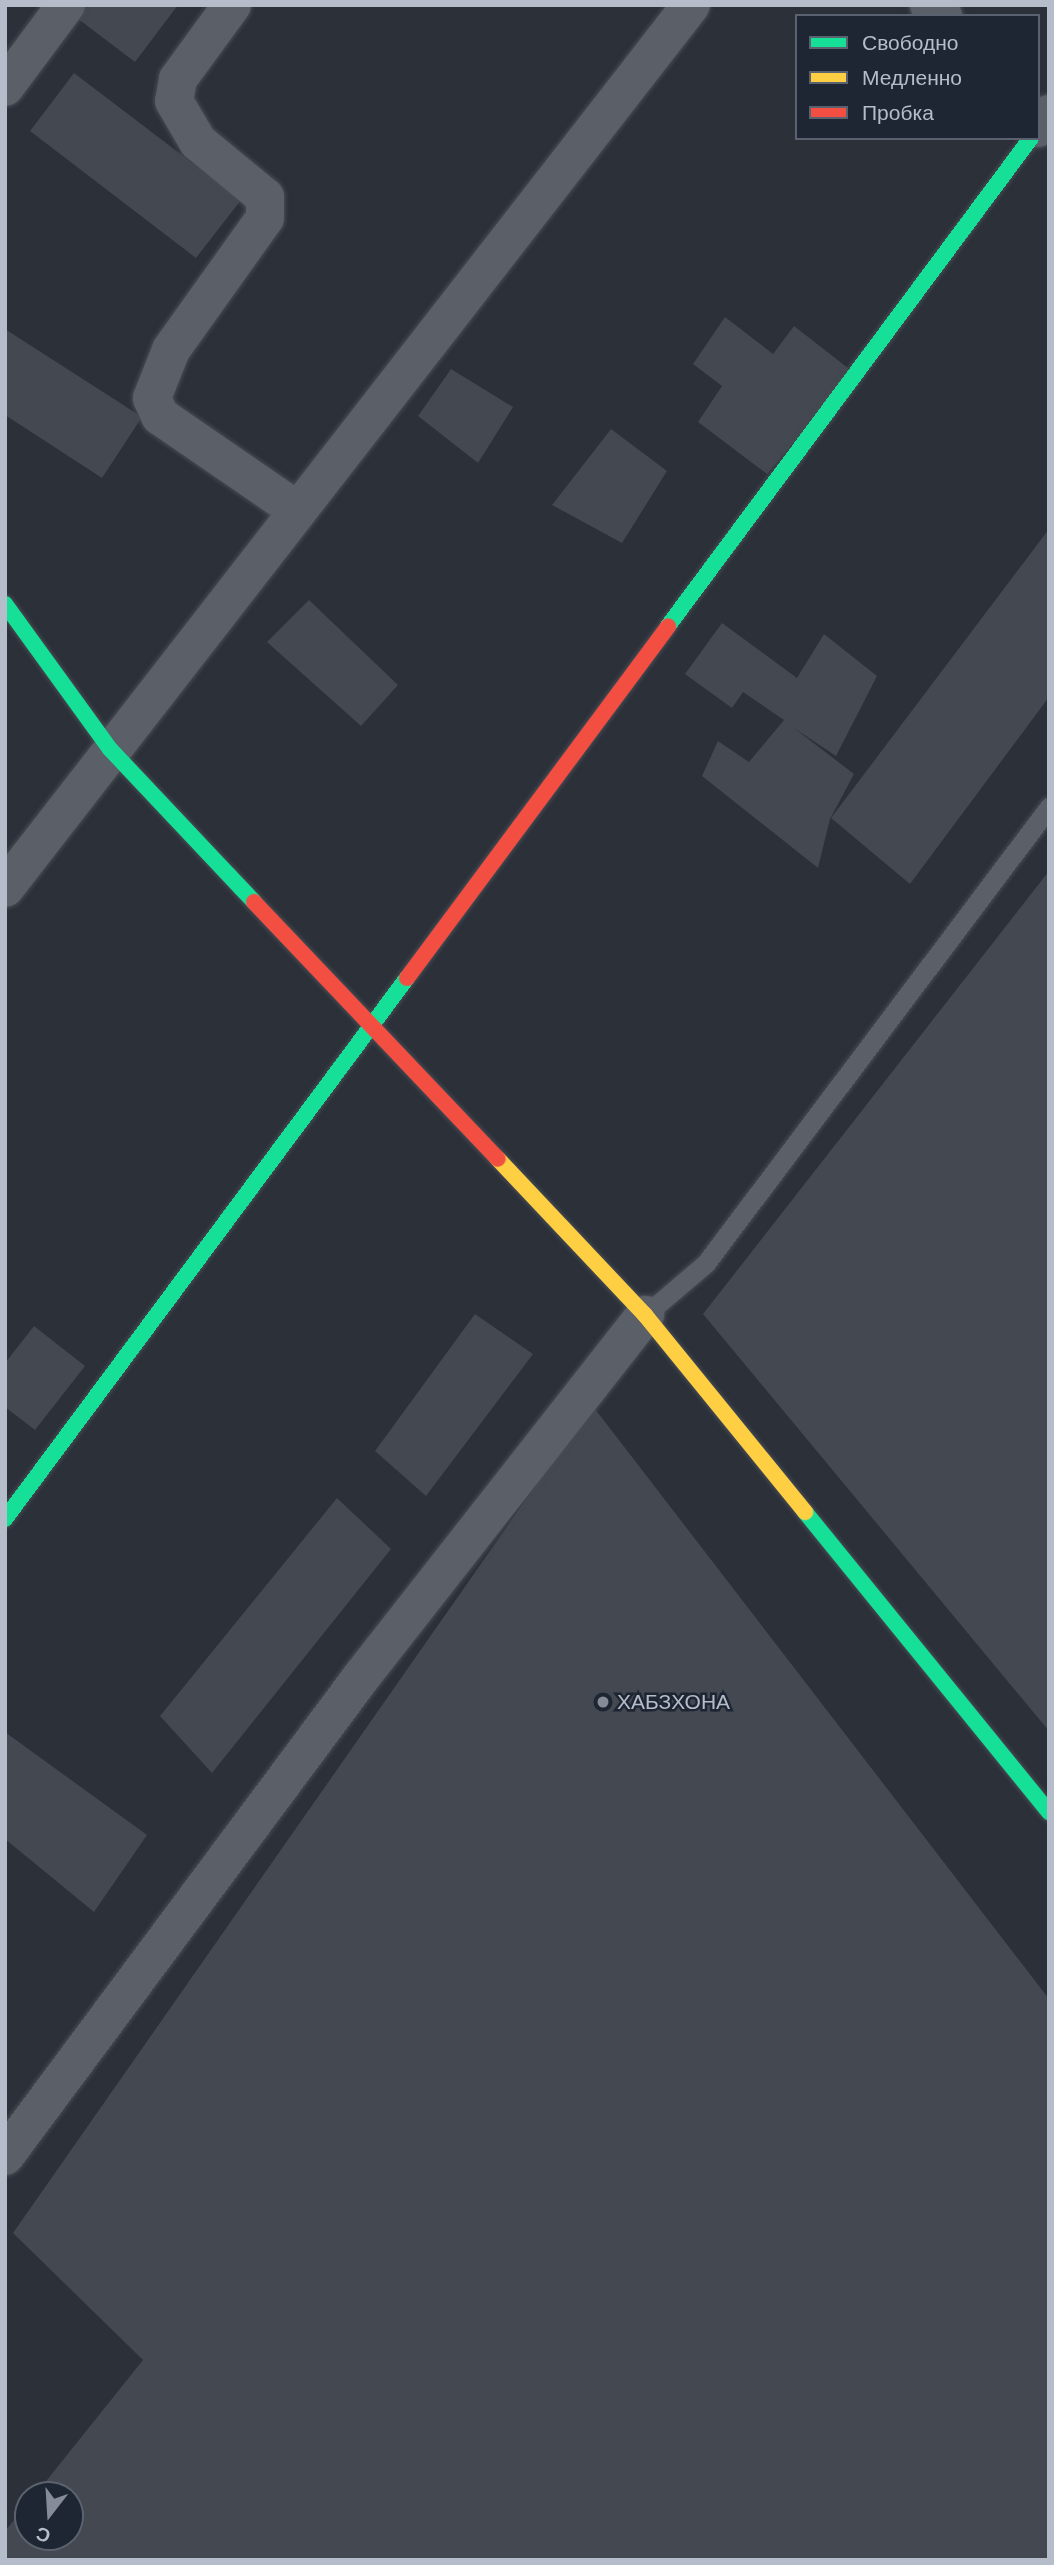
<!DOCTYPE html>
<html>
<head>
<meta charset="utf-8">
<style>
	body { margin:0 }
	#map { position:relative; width:1054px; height:2565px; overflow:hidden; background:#2b3039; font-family:"DM Sans",sans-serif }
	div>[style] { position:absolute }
	.building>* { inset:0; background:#444850 }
	.roads { filter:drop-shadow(0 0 2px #474b52) drop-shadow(0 0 2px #474b52) }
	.lane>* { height:19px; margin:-9.5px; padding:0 9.5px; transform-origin:9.5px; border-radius:9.5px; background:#5b5f67 }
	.street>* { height:38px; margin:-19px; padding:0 19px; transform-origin:19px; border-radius:19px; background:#5b5f67 }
	.fast>* { height:16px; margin:-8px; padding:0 8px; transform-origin:8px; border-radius:8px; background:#16e098 }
	.slow>* { height:16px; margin:-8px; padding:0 8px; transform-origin:8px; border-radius:8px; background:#ffcf43 }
	.jam>* { height:16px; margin:-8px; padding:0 8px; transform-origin:8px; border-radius:8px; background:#f24e42 }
	.dots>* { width:19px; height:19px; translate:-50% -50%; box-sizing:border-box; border:4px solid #1e2634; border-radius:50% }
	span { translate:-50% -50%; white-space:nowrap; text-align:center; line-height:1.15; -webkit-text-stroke:5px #1e2634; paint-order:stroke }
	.poi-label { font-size:21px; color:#b5bdca }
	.left { translate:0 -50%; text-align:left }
	.frame { position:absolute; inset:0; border:7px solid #b5bdca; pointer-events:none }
	.legend { position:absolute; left:795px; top:14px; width:245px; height:126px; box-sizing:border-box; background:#1e2634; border:2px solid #5a6270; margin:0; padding:9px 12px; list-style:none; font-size:21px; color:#b5bdca }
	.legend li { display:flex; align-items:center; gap:14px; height:35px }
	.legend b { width:35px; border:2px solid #5a6270 }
	.north { position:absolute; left:14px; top:2481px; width:70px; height:70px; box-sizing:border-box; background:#1e2634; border:2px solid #5a6270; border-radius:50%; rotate:197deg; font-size:19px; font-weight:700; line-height:28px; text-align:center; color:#b5bdca }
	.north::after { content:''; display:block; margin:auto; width:24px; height:32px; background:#858c97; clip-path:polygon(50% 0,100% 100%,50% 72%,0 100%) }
</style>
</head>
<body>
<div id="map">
	<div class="building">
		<div style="clip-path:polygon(80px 5px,178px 5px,135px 62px,73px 15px)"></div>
		<div style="clip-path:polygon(74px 73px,241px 200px,196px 258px,30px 131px)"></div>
		<div style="clip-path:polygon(725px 317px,773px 354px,794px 326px,853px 372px,767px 474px,698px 422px,722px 386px,693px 364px)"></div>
		<div style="clip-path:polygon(5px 329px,142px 417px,102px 478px,5px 415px)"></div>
		<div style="clip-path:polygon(451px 369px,513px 407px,478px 463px,418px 416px)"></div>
		<div style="clip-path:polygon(611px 429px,667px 471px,622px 543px,552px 505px)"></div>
		<div style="clip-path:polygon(1049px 529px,1049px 697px,910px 884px,831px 818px)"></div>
		<div style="clip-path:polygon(309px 600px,398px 685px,361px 726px,267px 642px)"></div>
		<div style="clip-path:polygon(722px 623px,797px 678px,824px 634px,877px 676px,836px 756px,794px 728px,854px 774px,830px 819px,818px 868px,702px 776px,718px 741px,749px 762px,784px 720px,743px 692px,732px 708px,685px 674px)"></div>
		<div style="clip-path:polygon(1049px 871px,1049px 1731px,703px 1314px)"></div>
		<div style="clip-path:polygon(475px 1314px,533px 1354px,426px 1496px,375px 1451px)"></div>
		<div style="clip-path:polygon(34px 1326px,85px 1366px,35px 1430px,5px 1407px,5px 1363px)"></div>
		<div style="clip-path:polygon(592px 1405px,1049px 1999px,1049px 2560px,5px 2560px,5px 2531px,28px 2503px,28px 2537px,70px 2537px,70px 2495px,35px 2495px,143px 2360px,13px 2233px)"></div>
		<div style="clip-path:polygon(337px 1498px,391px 1549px,212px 1773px,160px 1716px)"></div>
		<div style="clip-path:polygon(5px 1732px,147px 1835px,94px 1912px,5px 1839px)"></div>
	</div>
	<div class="roads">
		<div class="lane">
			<div style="left:645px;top:1315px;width:80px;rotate:-40.4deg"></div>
			<div style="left:706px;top:1263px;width:571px;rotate:-53.05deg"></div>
		</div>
		<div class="street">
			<div style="left:232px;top:5px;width:92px;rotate:126.1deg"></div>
			<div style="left:178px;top:79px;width:22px;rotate:100deg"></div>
			<div style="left:174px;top:101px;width:48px;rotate:59.7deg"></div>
			<div style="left:198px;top:142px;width:87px;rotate:39.4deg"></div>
			<div style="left:265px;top:197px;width:21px;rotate:90deg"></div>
			<div style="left:265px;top:218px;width:162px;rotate:125.5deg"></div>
			<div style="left:171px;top:350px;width:52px;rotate:111.6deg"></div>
			<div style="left:152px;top:398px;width:20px;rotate:66deg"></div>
			<div style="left:160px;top:416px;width:166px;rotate:34.5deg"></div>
			<div style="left:929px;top:5px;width:18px;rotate:38deg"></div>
			<div style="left:5px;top:87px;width:102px;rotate:-53.4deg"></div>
			<div style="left:1038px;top:128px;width:18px;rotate:-52deg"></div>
			<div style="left:5px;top:888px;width:1118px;rotate:-52.16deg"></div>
			<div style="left:5px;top:2156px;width:598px;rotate:-53.36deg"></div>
			<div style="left:362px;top:1676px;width:459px;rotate:-51.9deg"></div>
		</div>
		<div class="fast">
			<div style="left:5px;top:604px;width:179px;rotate:54.1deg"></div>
			<div style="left:110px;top:749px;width:210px;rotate:46.7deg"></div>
			<div style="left:668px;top:626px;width:608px;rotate:-53.36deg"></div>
			<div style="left:805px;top:1512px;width:387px;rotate:50.9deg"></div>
			<div style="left:5px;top:1519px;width:674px;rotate:-53.39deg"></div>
		</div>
		<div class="slow">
			<div style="left:498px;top:1159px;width:214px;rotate:46.7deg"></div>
			<div style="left:645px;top:1315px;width:254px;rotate:50.9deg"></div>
		</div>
		<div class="jam">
			<div style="left:254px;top:902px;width:354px;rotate:46.5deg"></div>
			<div style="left:407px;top:978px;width:438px;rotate:-53.4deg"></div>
		</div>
	</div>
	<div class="dots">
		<div style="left:603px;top:1702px;background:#858c97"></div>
	</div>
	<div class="poi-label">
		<span class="left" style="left:617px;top:1702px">ХАБЗХОНА</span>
	</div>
	<div class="frame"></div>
	<ul class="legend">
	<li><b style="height:9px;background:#16e098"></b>Свободно</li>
	<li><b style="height:9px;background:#ffcf43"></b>Медленно</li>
	<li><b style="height:9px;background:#f24e42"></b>Пробка</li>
	</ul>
	<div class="north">С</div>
</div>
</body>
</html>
